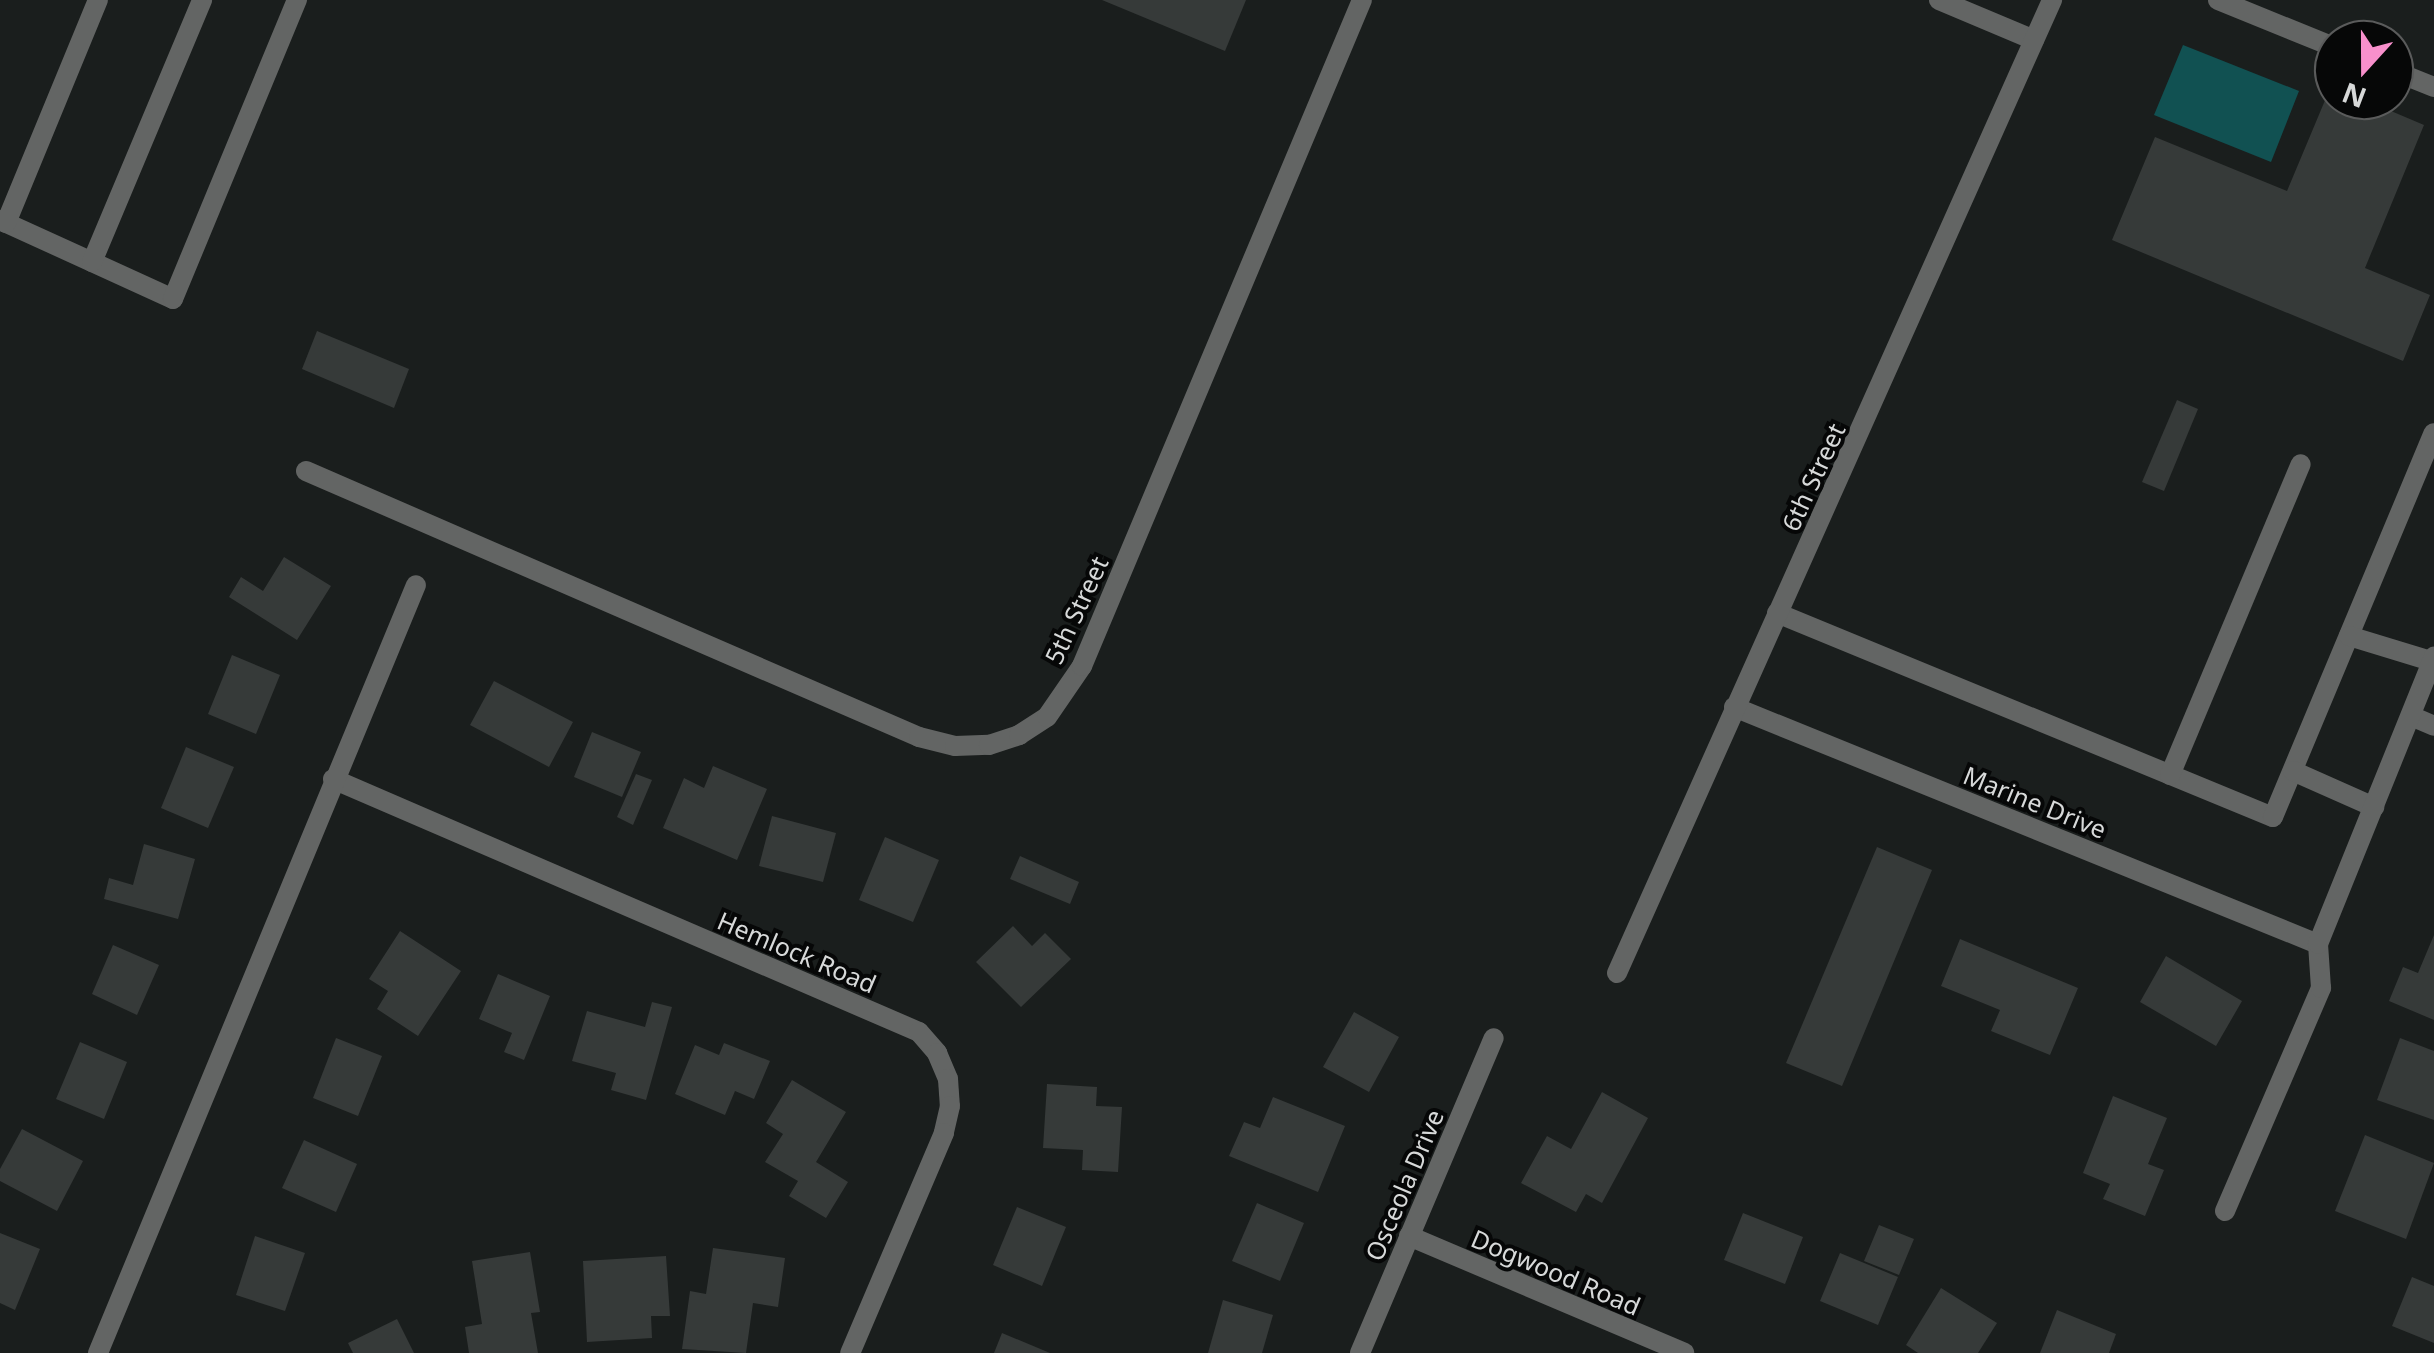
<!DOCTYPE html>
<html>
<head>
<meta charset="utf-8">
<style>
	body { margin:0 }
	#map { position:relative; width:2434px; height:1353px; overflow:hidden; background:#1a1e1d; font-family:"Noto Sans",sans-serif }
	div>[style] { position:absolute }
	.water>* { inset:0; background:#115152 }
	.building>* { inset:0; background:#363a39 }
	.lane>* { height:20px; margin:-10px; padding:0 10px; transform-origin:10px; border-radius:10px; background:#636564 }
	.street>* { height:20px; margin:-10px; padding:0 10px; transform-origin:10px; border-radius:10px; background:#636564 }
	span { translate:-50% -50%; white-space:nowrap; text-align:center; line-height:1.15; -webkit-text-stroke:8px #060707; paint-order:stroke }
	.street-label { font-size:25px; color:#d7d9d9 }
	.north { position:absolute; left:2314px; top:20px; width:100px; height:100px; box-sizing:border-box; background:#060707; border:2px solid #5a5b5b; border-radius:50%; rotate:201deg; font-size:28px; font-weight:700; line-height:40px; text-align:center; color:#d7d9d9 }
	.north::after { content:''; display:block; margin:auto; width:35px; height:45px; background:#f890cc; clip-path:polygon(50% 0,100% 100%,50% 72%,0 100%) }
</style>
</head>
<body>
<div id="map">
	<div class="water">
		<div style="clip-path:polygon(2183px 45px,2299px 91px,2271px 162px,2154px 115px)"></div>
	</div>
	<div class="building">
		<div style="clip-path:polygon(1102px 0,1246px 0,1225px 51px)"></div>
		<div style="clip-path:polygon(2331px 86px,2334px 100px,2365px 100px,2424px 125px,2365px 268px,2430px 295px,2403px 361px,2112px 240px,2155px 137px,2287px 191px)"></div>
		<div style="clip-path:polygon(317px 331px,409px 369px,394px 408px,302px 369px)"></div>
		<div style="clip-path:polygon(2177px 400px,2198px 409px,2164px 491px,2142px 482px)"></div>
		<div style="clip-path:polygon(284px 557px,331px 586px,297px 640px,229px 597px,241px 577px,263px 591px)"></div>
		<div style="clip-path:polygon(232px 655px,280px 675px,256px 734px,208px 714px)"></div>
		<div style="clip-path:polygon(494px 681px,573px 722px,549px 767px,470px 725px)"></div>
		<div style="clip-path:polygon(592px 732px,641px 752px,622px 797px,574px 777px)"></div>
		<div style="clip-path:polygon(186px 747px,234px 767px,208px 828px,161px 808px)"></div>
		<div style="clip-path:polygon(713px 766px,767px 789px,737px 860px,663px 828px,684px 778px,704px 788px)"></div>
		<div style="clip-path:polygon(636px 774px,652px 780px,633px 825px,617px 817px)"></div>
		<div style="clip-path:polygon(772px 816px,836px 833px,823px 882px,759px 866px)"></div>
		<div style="clip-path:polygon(885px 837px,939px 860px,913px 922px,859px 900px)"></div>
		<div style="clip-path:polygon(144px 844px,195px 859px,178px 919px,104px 899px,109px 878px,133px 885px)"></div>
		<div style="clip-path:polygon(1877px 847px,1932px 870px,1842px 1086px,1786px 1063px)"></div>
		<div style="clip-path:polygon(1020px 856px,1079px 882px,1070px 904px,1010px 879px)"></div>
		<div style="clip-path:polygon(1013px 926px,1032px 946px,1045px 933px,1071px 959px,1021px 1007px,976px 962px)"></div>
		<div style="clip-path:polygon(400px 931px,461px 971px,418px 1036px,377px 1009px,388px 991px,369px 979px)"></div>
		<div style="clip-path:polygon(2434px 935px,2434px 1020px,2389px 1001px,2403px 967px,2418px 973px)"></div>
		<div style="clip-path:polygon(1960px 939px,2078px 988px,2050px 1055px,1991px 1031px,2000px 1010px,1941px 986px)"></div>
		<div style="clip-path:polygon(113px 945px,159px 965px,137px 1015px,92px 994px)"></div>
		<div style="clip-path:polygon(2166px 956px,2242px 1001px,2216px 1046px,2140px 1002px)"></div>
		<div style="clip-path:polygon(498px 974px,550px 996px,524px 1060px,504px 1052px,512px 1033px,479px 1019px)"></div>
		<div style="clip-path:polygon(652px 1002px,672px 1007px,646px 1100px,611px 1090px,616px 1073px,572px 1061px,587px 1011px,645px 1027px)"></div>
		<div style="clip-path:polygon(1354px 1012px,1399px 1037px,1369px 1092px,1323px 1067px)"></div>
		<div style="clip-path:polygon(336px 1038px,382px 1056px,358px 1116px,313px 1098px)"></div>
		<div style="clip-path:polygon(2400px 1038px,2434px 1051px,2434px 1120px,2377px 1100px)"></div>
		<div style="clip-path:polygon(80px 1042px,127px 1062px,104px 1119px,56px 1099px)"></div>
		<div style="clip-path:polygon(724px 1043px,770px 1061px,754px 1099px,735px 1091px,725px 1115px,675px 1094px,695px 1045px,719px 1055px)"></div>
		<div style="clip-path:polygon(792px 1080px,846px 1112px,816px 1162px,848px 1182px,826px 1218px,789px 1196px,798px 1181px,765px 1162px,783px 1134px,766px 1123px)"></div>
		<div style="clip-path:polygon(1047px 1084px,1097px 1087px,1096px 1106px,1122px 1107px,1118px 1172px,1082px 1170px,1083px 1150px,1043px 1148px)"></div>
		<div style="clip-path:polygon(1602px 1092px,1648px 1118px,1602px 1203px,1586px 1194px,1576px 1212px,1521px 1183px,1547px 1136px,1571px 1149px)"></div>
		<div style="clip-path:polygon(2113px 1096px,2167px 1118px,2148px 1164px,2164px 1170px,2145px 1216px,2103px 1199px,2110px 1184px,2083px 1173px)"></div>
		<div style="clip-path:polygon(1273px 1097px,1345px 1126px,1318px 1192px,1229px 1156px,1244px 1122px,1260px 1128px)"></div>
		<div style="clip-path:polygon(22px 1129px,83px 1161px,57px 1211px,0 1181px,0 1169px)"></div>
		<div style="clip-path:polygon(2365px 1135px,2434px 1163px,2406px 1239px,2335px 1211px)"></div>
		<div style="clip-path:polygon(304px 1140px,357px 1164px,336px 1212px,282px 1188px)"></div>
		<div style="clip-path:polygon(1257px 1203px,1304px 1223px,1280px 1281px,1232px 1261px)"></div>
		<div style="clip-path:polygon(1017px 1207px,1066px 1227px,1042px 1286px,993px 1265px)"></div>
		<div style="clip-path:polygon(1743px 1213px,1803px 1237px,1785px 1284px,1724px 1260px)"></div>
		<div style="clip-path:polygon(1879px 1225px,1914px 1239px,1899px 1275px,1864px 1261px)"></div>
		<div style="clip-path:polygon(0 1233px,40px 1249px,15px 1310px,0 1303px)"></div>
		<div style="clip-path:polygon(255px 1236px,305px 1253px,285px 1311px,236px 1295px)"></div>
		<div style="clip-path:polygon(713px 1248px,785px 1258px,778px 1307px,753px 1303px,746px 1353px,682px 1349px,690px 1291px,706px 1294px)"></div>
		<div style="clip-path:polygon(530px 1252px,540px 1312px,531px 1313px,538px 1353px,469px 1353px,465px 1327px,482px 1324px,472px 1261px)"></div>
		<div style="clip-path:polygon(1840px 1253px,1898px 1277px,1878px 1325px,1820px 1301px)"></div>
		<div style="clip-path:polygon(666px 1256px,670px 1316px,651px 1316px,652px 1338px,587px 1342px,583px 1261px)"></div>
		<div style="clip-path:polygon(2412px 1277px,2434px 1286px,2434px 1343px,2392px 1326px)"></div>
		<div style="clip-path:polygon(1941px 1288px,1997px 1323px,1978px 1353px,1918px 1353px,1906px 1345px)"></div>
		<div style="clip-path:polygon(1223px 1300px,1273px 1315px,1262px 1353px,1208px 1353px)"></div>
		<div style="clip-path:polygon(2057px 1310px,2116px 1334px,2109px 1353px,2040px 1353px)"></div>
		<div style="clip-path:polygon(397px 1319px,414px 1353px,353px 1353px,348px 1343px)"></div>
		<div style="clip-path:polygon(1002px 1333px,1050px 1353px,994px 1353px)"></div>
	</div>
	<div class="lane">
		<div style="left:2218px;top:0;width:125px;rotate:22.1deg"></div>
		<div style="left:2394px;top:71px;width:43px;rotate:21.8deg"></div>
		<div style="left:0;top:220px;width:190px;rotate:24.5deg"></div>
		<div style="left:173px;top:299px;width:324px;rotate:-67.5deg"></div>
		<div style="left:6px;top:223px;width:241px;rotate:-67.6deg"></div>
		<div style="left:92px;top:262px;width:284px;rotate:-67.2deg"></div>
		<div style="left:1777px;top:613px;width:536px;rotate:22.36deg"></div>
		<div style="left:2273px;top:817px;width:416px;rotate:-67.3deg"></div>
		<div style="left:2349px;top:636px;width:89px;rotate:17deg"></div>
		<div style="left:2411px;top:716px;width:25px;rotate:23deg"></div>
		<div style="left:2293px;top:771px;width:89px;rotate:24deg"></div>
		<div style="left:2170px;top:775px;width:337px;rotate:-67.2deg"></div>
	</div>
	<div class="street">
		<div style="left:1939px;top:0;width:103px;rotate:22.8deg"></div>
		<div style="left:306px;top:471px;width:668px;rotate:23.46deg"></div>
		<div style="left:919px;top:737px;width:37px;rotate:14deg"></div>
		<div style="left:955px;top:746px;width:34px;rotate:-2deg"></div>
		<div style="left:989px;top:745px;width:32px;rotate:-18deg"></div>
		<div style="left:1019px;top:735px;width:33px;rotate:-33deg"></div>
		<div style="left:1047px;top:717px;width:62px;rotate:-55.5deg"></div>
		<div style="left:1082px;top:666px;width:722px;rotate:-67.2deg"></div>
		<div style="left:1734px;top:707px;width:630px;rotate:22.09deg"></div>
		<div style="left:333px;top:779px;width:638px;rotate:23.35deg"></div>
		<div style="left:919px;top:1032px;width:28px;rotate:49deg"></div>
		<div style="left:937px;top:1053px;width:28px;rotate:67deg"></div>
		<div style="left:948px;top:1079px;width:27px;rotate:86deg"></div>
		<div style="left:950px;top:1106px;width:28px;rotate:103deg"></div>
		<div style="left:944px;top:1133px;width:239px;rotate:113.1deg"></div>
		<div style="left:1617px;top:973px;width:1066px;rotate:-65.91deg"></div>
		<div style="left:2225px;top:1211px;width:243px;rotate:-66.7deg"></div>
		<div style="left:2321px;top:988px;width:44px;rotate:-93.9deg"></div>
		<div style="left:2318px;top:944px;width:310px;rotate:-68deg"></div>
		<div style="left:1409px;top:1236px;width:299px;rotate:23deg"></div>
		<div style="left:98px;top:1353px;width:831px;rotate:-67.51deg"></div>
		<div style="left:1360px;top:1353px;width:342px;rotate:-67deg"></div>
	</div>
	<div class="street-label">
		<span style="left:1813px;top:477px;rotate:-65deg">6th Street</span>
		<span style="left:1076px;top:610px;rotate:-65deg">5th Street</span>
		<span style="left:2035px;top:802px;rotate:22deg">Marine Drive</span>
		<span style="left:797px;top:952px;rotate:23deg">Hemlock Road</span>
		<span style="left:1404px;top:1185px;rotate:-67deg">Osceola Drive</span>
		<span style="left:1556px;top:1272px;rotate:23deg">Dogwood Road</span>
	</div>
	<div class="north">N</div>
</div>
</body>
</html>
